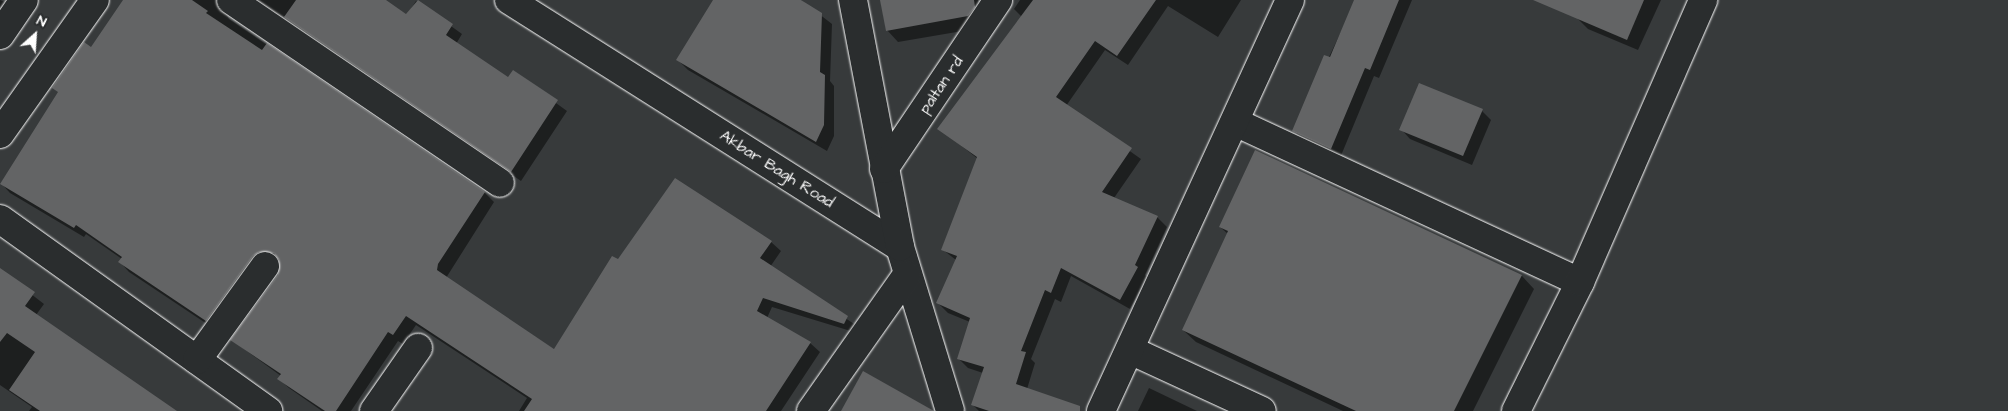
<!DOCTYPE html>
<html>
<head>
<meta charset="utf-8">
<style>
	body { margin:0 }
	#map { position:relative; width:2008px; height:411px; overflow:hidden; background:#373a3b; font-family:"Architects Daughter",sans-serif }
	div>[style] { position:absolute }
	.shadow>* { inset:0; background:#0007 }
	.building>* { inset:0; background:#636465 }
	.roads { filter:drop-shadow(0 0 1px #fff) drop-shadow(0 0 1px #fff) }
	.minor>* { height:28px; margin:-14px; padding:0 14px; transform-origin:14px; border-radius:14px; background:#2a2d2e }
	span { translate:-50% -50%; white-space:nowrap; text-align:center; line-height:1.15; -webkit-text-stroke:4px #2a2d2e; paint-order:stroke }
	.street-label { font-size:16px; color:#fff }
	.north { position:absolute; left:10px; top:10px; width:50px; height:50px; -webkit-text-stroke:4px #2a2d2e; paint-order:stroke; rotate:26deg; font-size:14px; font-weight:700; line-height:20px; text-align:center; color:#fff }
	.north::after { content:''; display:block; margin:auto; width:18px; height:22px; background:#fff; clip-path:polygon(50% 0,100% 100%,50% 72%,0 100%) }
</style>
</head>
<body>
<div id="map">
	<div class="shadow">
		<div style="clip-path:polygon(0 0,5px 2px,0 8px)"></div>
		<div style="clip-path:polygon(125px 0,228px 0,224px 10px,229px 19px,485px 193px,494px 202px,446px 278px,555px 350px,618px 261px,771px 242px,781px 251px,770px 267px,857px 326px,854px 332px,772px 307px,767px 318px,810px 343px,820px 352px,781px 411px,519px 411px,527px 398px,416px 325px,403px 344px,398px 341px,351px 411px,322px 411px,289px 388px,279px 379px,281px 376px,232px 340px,279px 275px,281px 261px,276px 260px,216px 330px,129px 272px,120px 262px,122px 259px,86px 234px,84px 237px,10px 193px,1px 183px)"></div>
		<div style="clip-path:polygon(256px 0,384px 0,407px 15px,416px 1px,462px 34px,456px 44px,508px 79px,513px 72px,567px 111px,521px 181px)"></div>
		<div style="clip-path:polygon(714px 0,801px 0,832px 24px,830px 81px,834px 86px,834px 136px,827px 151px,688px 70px,678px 60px)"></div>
		<div style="clip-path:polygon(881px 0,978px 0,982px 24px,980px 28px,898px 42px,887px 30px)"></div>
		<div style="clip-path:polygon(1020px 0,1241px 0,1218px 37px,1168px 6px,1128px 65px,1105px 50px,1066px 106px,1141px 159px,1114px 198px,1157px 217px,1167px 227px,1145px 275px,1147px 277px,1130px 309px,1071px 276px,1061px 302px,1055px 299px,1031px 359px,1035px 363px,1027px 389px,1038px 411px,979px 411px,973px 405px,983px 373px,968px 368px,959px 359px,970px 322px,948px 313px,938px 303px,956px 260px,942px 249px,978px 159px,939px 128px,1022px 17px,1014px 9px)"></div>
		<div style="clip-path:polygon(1356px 0,1412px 0,1379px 78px,1374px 76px,1340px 158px,1303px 140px,1294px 131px)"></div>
		<div style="clip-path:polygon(1585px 0,1661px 0,1638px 50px,1588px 29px,1577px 18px)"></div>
		<div style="clip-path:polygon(1482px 111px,1491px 120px,1472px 165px,1410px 139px,1401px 129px)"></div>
		<div style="clip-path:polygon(1256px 152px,1522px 276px,1534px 289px,1473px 411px,1343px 411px,1196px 342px,1183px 330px,1228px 234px,1220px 227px)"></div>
		<div style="clip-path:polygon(0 270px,44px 304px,36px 315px,174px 411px,29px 411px,32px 407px,0 385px)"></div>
		<div style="clip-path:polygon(1149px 388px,1197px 411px,1138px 411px)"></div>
	</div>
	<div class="building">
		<div style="clip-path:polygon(123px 0,192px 0,208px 11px,206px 13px,262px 50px,267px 43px,485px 192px,438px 264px,437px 270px,554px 349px,612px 256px,618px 259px,675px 178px,772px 241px,760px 258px,848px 316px,844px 324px,763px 298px,757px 311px,811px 342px,766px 411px,524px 411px,532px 399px,406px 316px,393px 335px,388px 332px,336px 411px,325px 411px,277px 379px,281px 374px,230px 340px,278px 275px,279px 260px,274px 253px,259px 252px,253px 256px,206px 321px,118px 262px,122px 257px,76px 225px,74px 228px,0 184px,58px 92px,52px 88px,84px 42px,91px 47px)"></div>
		<div style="clip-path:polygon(296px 0,386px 0,406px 14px,418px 0,453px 24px,446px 35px,508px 77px,513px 70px,558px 100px,511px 172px,284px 17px)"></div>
		<div style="clip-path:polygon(713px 0,801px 0,822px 13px,820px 72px,825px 75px,824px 125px,816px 142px,676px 60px)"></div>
		<div style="clip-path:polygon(880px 0,974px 0,975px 7px,968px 16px,886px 31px)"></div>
		<div style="clip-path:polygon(1033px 0,1156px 0,1117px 56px,1095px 41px,1056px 97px,1132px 148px,1102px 192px,1158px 216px,1135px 265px,1138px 267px,1120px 300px,1061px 268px,1051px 293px,1045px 290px,1021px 351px,1026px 352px,1016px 384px,1080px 406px,1080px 411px,989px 411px,971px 405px,984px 367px,957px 359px,970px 318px,936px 303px,957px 256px,941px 250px,977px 157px,937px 129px)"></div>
		<div style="clip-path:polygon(1354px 0,1399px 0,1370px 70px,1365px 68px,1331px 149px,1292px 131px,1324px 55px,1330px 57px)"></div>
		<div style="clip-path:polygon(1533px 0,1644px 0,1627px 40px)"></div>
		<div style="clip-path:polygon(1419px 83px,1483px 109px,1463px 156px,1399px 130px)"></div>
		<div style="clip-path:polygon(1255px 150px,1522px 275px,1454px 411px,1356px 411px,1182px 330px,1228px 231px,1219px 227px)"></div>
		<div style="clip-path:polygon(0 268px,35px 292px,25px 306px,177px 411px,40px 411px,9px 390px,35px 352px,7px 333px,0 342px)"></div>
		<div style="clip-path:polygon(863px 371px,934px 411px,841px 411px)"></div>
	</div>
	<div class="roads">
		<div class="minor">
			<div style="left:231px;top:0;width:325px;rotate:34.2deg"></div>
			<div style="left:509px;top:0;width:462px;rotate:32.3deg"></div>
			<div style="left:900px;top:247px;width:171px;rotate:73deg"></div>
			<div style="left:853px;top:0;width:251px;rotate:79.2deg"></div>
			<div style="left:0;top:35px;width:42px;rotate:-55.6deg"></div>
			<div style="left:1235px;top:122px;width:380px;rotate:24.9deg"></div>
			<div style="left:0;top:134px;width:164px;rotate:-54.7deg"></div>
			<div style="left:884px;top:169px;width:204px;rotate:-56deg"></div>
			<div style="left:0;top:219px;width:330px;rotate:35.6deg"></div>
			<div style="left:1130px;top:350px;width:145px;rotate:24.8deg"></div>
			<div style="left:197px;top:360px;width:116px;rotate:-54.1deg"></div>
			<div style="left:374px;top:411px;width:77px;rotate:-55.1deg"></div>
			<div style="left:811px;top:411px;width:166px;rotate:-54.8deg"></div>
			<div style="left:1101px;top:411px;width:452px;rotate:-65.3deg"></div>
			<div style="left:1516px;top:411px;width:144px;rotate:-63.6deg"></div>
			<div style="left:1580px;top:282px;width:308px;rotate:-66.4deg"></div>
		</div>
	</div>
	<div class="street-label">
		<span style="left:941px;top:85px;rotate:-56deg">paltan rd</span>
		<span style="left:777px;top:169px;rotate:32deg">Akbar Bagh Road</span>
	</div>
	<div class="north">N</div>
</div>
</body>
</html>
